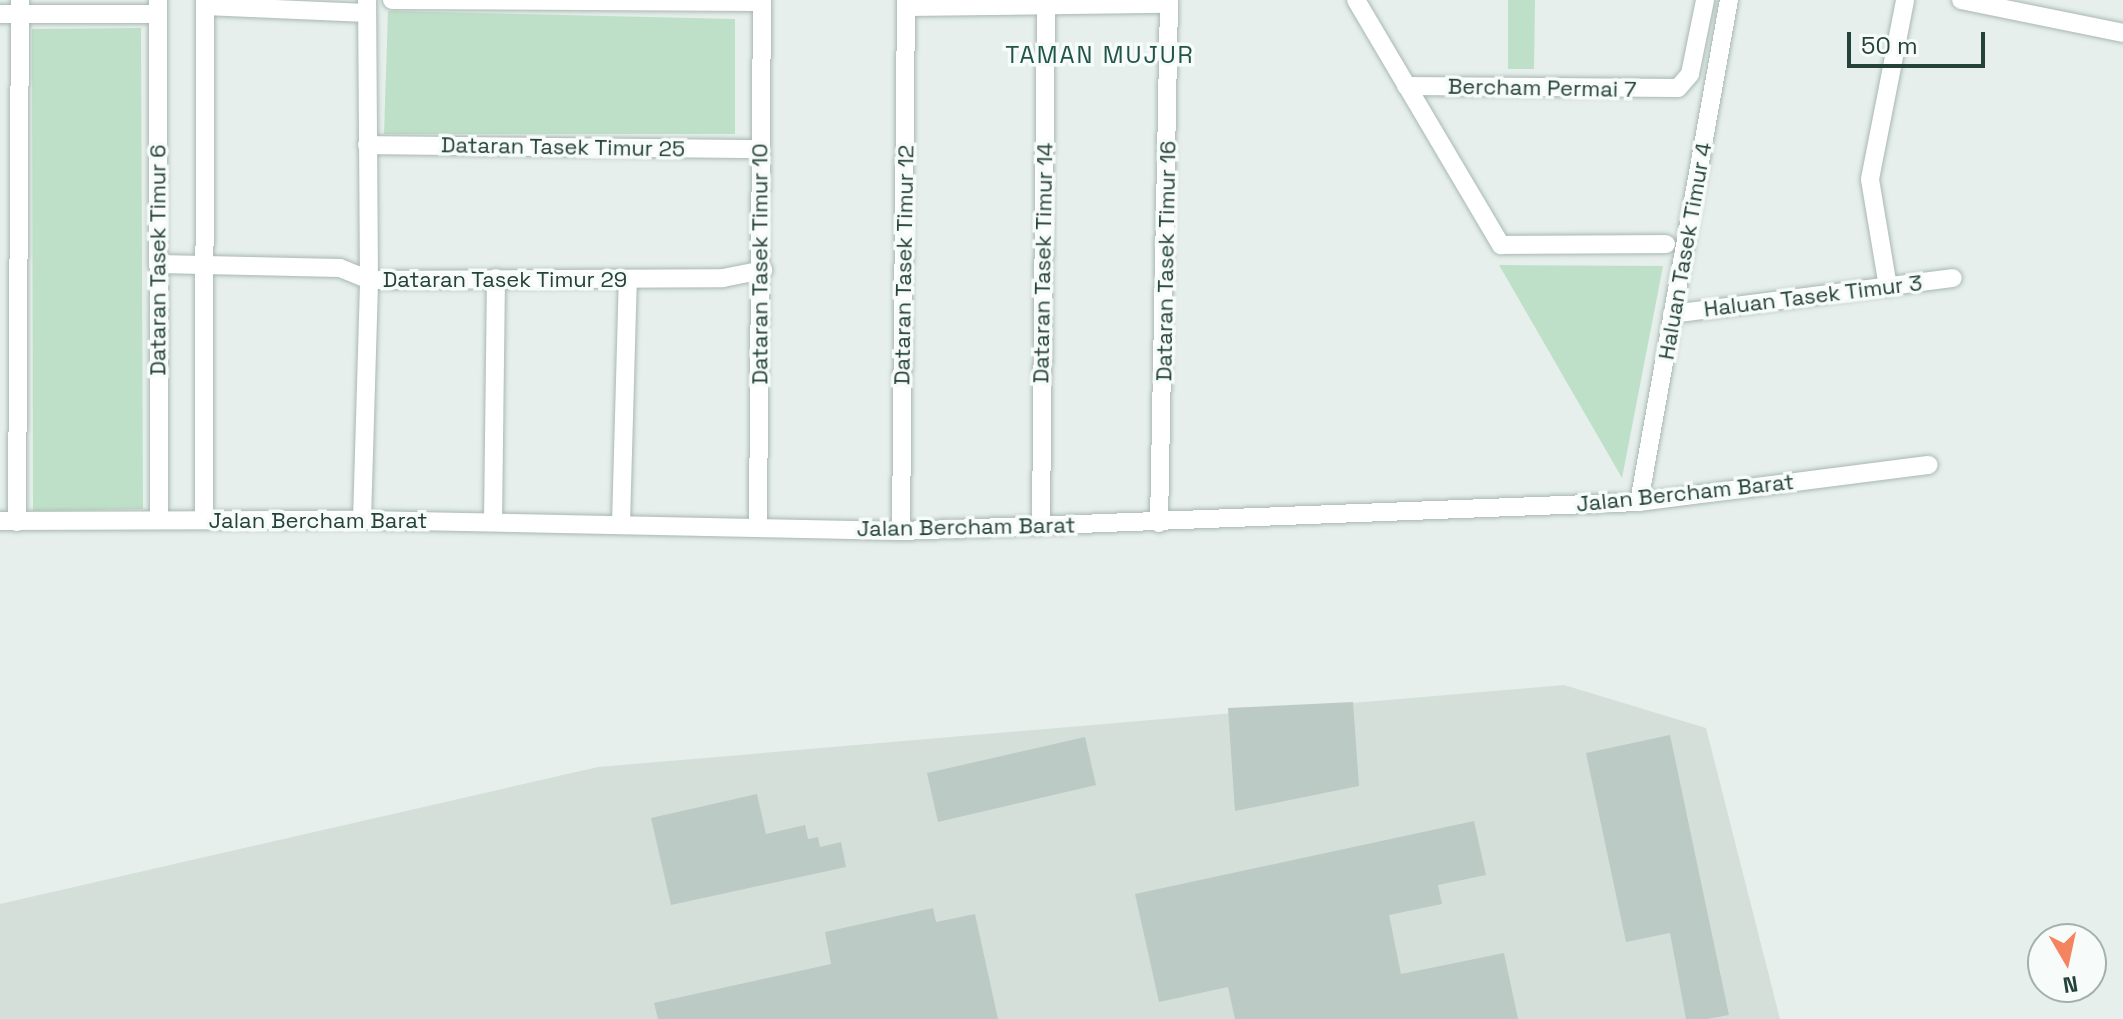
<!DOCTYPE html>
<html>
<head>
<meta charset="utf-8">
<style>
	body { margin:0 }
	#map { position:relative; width:2123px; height:1019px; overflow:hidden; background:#e6efeb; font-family:"Space Grotesk",sans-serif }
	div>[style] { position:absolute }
	.built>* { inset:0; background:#d4dfda }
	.green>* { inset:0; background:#bfe0c8 }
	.building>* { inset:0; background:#bbcac4 }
	.roads { filter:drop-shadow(0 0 2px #a8b8b2) drop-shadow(0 0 2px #a8b8b2) }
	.street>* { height:18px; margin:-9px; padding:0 9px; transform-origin:9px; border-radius:9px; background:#fff }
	span { translate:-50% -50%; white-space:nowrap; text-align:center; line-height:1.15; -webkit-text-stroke:7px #f7fbf9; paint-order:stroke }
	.street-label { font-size:22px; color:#24423a }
	.neighbourhood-label { font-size:24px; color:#1f5548; letter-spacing:2px }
	.north { position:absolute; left:2027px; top:923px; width:80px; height:80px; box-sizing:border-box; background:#f7fbf9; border:2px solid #a3b1ad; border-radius:50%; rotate:171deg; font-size:22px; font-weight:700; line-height:32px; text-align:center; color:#24423a }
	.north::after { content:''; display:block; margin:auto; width:28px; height:36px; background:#f4845f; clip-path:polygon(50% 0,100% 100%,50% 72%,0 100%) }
	.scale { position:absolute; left:1847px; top:32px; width:138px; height:36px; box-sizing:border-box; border:4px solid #24423a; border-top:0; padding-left:10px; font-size:24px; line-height:28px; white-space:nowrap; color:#24423a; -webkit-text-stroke:6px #f7fbf9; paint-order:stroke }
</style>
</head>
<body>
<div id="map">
	<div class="built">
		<div style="clip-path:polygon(1564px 685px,1706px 728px,1780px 1019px,0 1019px,0 904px,598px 767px)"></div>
	</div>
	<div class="green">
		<div style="clip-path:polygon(1508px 0,1535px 0,1534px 69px,1508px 69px)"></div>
		<div style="clip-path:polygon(388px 11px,735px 19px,735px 134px,384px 134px)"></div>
		<div style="clip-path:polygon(141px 28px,143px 509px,33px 511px,32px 29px)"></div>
		<div style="clip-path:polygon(1499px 265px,1663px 266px,1622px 478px)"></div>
	</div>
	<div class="building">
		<div style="clip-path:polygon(1353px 702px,1359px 786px,1235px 811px,1228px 708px)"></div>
		<div style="clip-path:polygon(1670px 735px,1729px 1015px,1707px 1019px,1686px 1019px,1670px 933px,1626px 942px,1586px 753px)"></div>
		<div style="clip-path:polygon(1085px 737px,1096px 785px,938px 822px,927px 773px)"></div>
		<div style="clip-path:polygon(757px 794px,766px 834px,805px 825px,808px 839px,818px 837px,820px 847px,841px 842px,846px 867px,671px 905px,651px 818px)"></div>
		<div style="clip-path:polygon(1474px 821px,1486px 875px,1438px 885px,1442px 904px,1389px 915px,1401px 974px,1504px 953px,1518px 1019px,1235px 1019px,1228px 987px,1159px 1002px,1135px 894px)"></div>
		<div style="clip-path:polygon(933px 908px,936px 922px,975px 914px,998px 1019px,658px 1019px,654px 1003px,831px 964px,825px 932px)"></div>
	</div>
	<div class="roads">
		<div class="street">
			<div style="left:158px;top:0;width:520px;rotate:89.89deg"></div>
			<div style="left:392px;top:0;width:370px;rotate:0.3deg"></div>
			<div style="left:1356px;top:0;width:285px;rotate:59.4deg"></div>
			<div style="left:1501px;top:245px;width:165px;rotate:-0.3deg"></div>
			<div style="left:1961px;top:0;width:165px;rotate:11.5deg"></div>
			<div style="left:205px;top:6px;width:162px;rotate:2.5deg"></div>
			<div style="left:906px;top:7px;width:263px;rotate:-0.7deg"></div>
			<div style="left:0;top:14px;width:158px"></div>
			<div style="left:1406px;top:86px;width:272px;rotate:0.4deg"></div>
			<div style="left:1678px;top:88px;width:18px;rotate:-49deg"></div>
			<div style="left:1690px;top:74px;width:76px;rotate:-78.5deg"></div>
			<div style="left:367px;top:145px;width:392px;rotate:0.6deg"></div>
			<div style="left:159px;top:264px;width:181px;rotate:1.3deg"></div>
			<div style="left:340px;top:268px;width:31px;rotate:22deg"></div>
			<div style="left:369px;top:280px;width:354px;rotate:-0.3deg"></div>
			<div style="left:723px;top:278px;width:41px;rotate:-11.3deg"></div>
			<div style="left:1888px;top:287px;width:109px;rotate:-99.5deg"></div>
			<div style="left:1870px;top:179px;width:182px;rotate:-78.9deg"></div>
			<div style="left:1672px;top:314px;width:283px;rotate:-7.3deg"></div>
			<div style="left:1639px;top:502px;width:510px;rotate:-79.84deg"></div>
			<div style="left:204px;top:520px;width:520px;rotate:-89.89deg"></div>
			<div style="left:362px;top:520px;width:240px;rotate:-88.3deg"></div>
			<div style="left:369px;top:280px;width:280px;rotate:-90.4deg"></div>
			<div style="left:0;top:521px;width:362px;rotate:-0.2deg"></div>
			<div style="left:362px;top:520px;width:539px;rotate:1.17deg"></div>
			<div style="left:901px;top:531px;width:739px;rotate:-2.25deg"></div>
			<div style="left:1639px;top:502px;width:292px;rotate:-7.3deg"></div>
			<div style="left:17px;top:522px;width:522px;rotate:-89.67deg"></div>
			<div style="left:493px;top:522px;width:244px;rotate:-89.3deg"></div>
			<div style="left:1159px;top:523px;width:523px;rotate:-88.9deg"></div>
			<div style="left:621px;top:524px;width:244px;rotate:-88.4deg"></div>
			<div style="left:1041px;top:526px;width:526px;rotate:-89.46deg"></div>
			<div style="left:758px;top:527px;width:527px;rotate:-89.57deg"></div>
			<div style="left:901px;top:531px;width:531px;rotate:-89.46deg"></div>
		</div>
	</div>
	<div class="street-label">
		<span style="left:1542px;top:88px;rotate:1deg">Bercham Permai 7</span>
		<span style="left:563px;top:147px;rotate:1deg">Dataran Tasek Timur 25</span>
		<span style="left:1685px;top:251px;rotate:-80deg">Haluan Tasek Timur 4</span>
		<span style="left:158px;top:260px;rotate:-90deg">Dataran Tasek Timur 6</span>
		<span style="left:1166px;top:261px;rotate:-89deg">Dataran Tasek Timur 16</span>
		<span style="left:1043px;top:263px;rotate:-89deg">Dataran Tasek Timur 14</span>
		<span style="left:760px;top:264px;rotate:-90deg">Dataran Tasek Timur 10</span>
		<span style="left:904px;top:265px;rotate:-89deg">Dataran Tasek Timur 12</span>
		<span style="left:505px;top:280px">Dataran Tasek Timur 29</span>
		<span style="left:1813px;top:296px;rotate:-7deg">Haluan Tasek Timur 3</span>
		<span style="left:1685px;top:493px;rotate:-6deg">Jalan Bercham Barat</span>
		<span style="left:318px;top:521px">Jalan Bercham Barat</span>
		<span style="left:966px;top:527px;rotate:-1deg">Jalan Bercham Barat</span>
	</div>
	<div class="neighbourhood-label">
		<span style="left:1100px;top:55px">TAMAN MUJUR</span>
	</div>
	<div class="north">N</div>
	<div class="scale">50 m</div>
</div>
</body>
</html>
